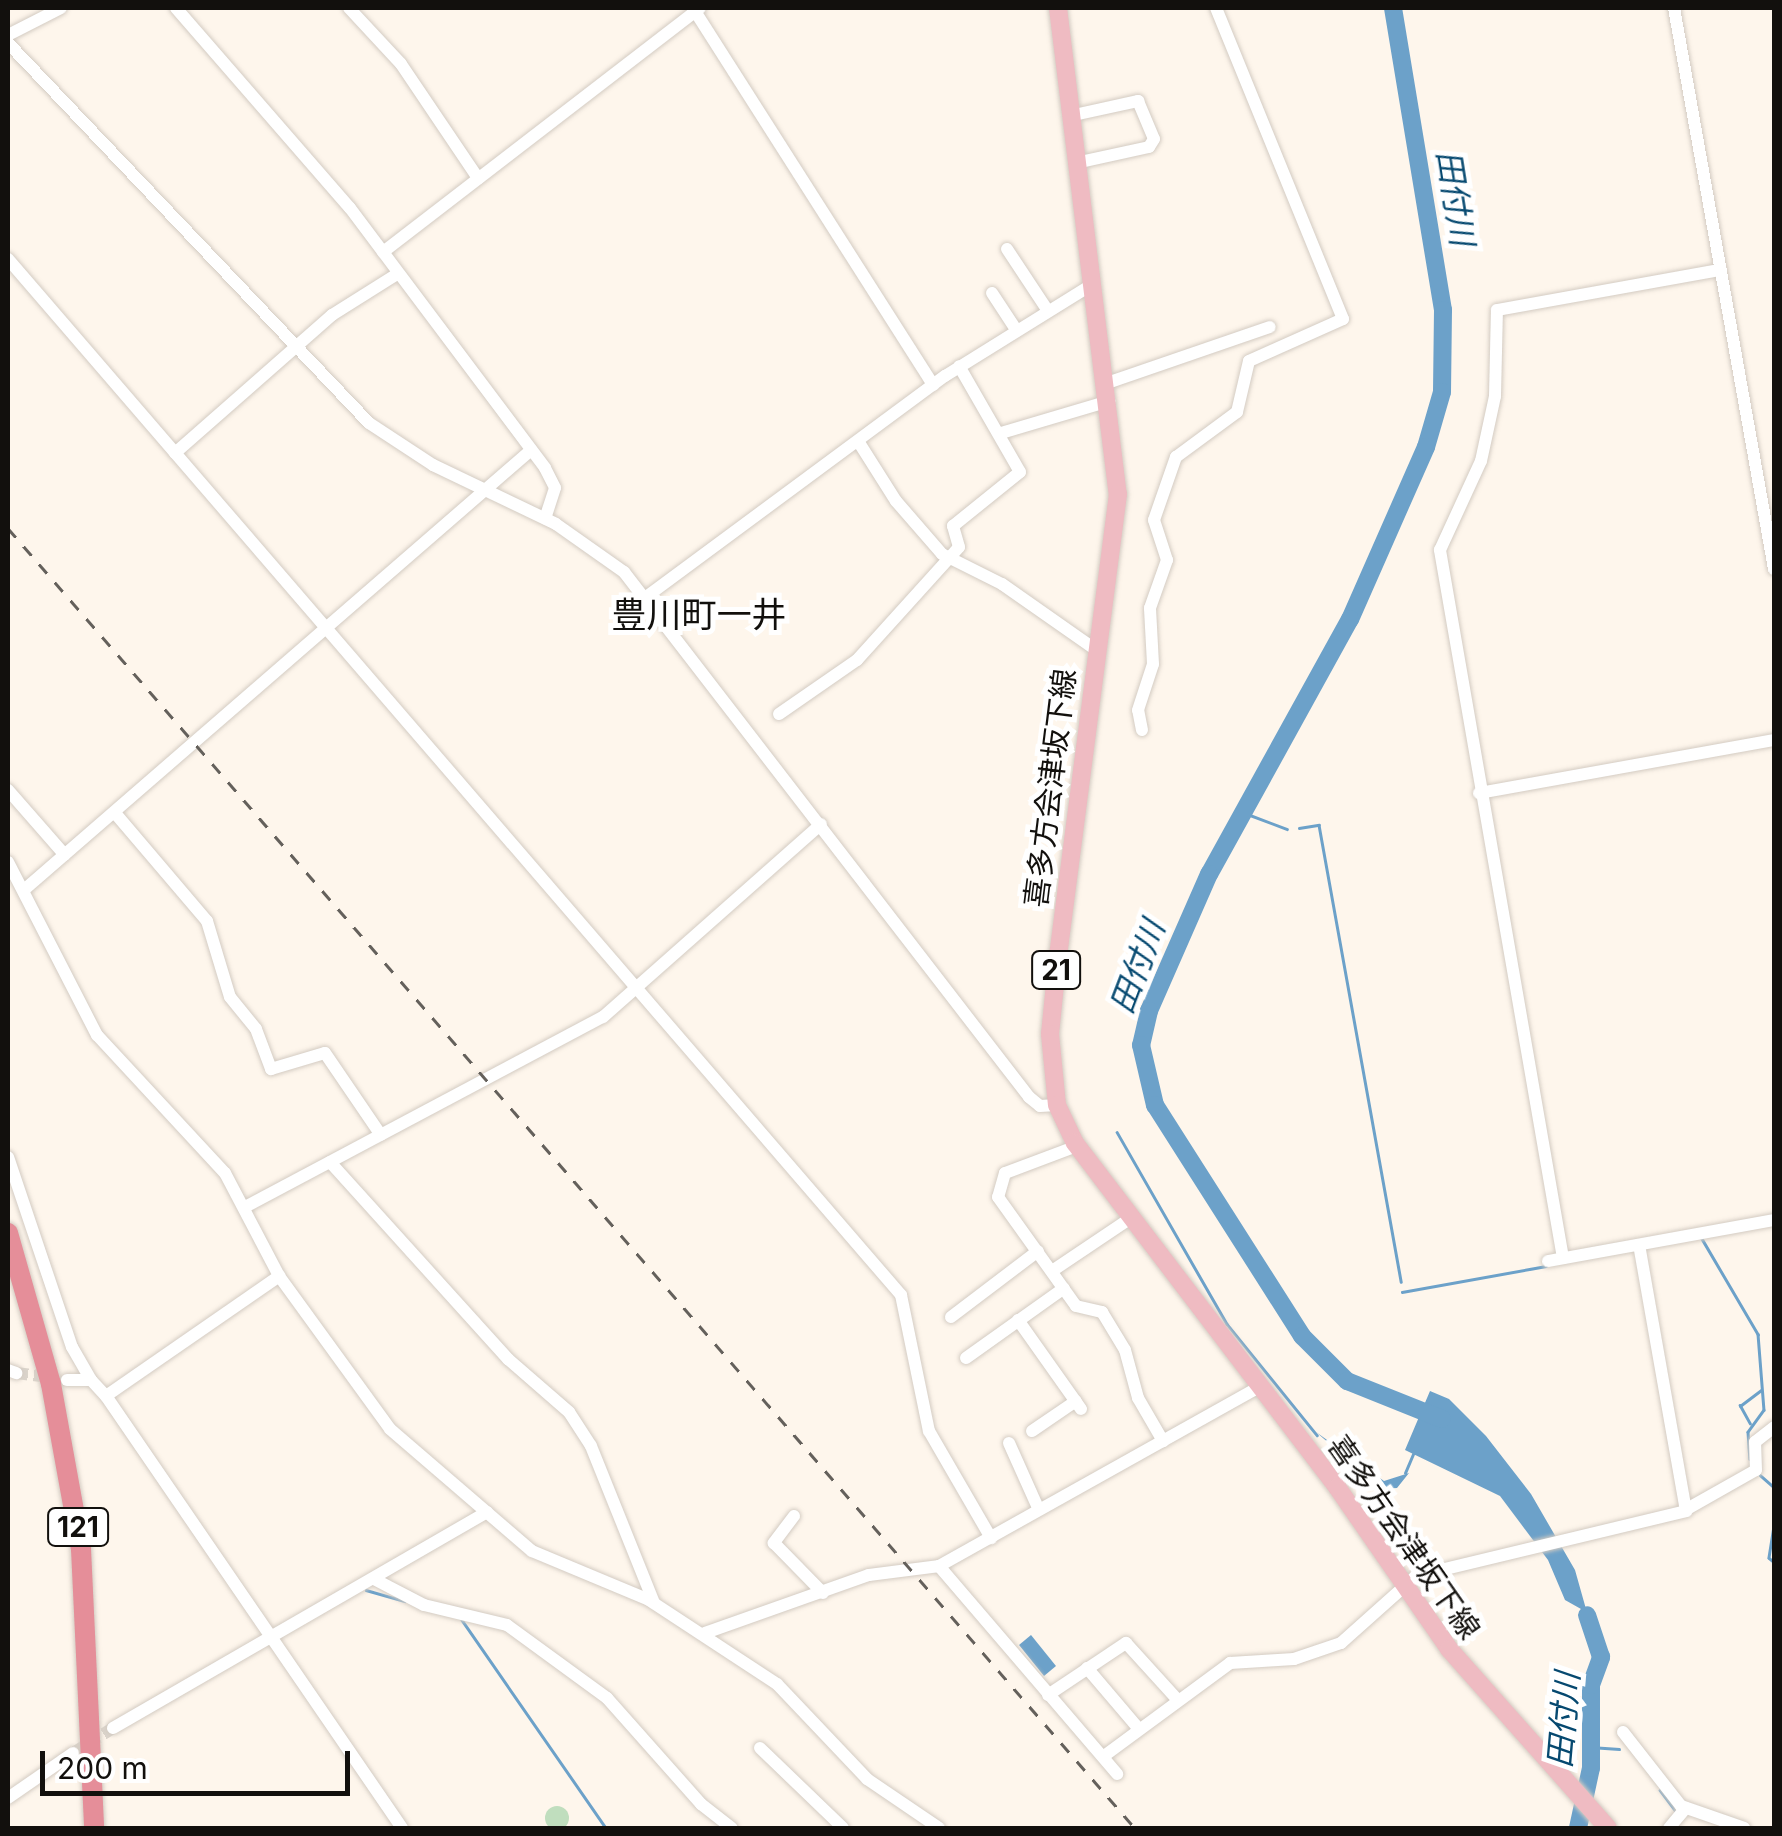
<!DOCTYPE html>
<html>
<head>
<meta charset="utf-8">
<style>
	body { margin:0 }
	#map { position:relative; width:1782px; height:1836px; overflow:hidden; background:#fef6ec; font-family:Inter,"Noto Sans JP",sans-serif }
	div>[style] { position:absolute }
	.green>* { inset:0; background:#c0debe }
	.round { border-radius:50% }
	.water>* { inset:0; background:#6ca1c9 }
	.stream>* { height:2.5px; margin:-1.25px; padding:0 1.25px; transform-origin:1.25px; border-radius:1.25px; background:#6ca1c9 }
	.river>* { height:18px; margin:-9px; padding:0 9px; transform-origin:9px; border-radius:9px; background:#6ca1c9 }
	.minor-tunnel>* { height:12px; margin-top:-6px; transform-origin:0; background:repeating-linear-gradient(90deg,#dbd4cb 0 12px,transparent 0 18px) }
	.roads { filter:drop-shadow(0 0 2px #d3cbc2) drop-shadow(0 0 2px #d3cbc2) }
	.minor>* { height:12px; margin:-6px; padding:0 6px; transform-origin:6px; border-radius:6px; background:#fff }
	.major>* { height:18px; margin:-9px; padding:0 9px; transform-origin:9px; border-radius:9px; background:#efbbc2 }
	.highway>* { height:20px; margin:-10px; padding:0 10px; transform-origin:10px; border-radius:10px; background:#e58e99 }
	.rail>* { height:2.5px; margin-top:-1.25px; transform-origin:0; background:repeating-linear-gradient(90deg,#64605b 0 12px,transparent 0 24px) }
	span { translate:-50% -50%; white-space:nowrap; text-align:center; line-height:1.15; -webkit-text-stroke:10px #fff; paint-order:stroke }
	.shield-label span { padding:2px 8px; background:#fff; border:2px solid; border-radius:8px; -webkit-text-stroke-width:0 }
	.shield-label { font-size:28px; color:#12100d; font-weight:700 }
	.street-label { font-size:30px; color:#12100d }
	.water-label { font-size:32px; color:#064970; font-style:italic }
	.quarter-label { font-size:35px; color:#12100d }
	.frame { position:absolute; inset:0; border:10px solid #12100d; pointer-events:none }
	.scale { position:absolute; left:40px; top:1751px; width:310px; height:45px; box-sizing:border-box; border:5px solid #12100d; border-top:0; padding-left:12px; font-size:30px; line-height:35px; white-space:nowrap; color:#12100d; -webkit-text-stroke:8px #fff; paint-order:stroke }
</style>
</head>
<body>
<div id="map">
	<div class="green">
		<div class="round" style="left:545px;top:1806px;width:24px;height:24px"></div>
	</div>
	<div class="water">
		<div style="clip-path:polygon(1430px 1391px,1449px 1399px,1486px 1436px,1531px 1494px,1575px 1570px,1595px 1641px,1581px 1609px,1565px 1600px,1548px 1560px,1500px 1496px,1405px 1450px)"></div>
		<div style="clip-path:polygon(1316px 1432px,1384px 1481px,1409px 1473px,1397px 1488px,1382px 1489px)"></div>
		<div style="clip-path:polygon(1031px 1635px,1056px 1666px,1044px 1676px,1019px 1645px)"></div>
	</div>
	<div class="stream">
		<div style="left:1242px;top:812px;width:48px;rotate:20.7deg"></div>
		<div style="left:1299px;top:828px;width:20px;rotate:-9deg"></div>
		<div style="left:1319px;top:825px;width:464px;rotate:79.8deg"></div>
		<div style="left:1117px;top:1132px;width:221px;rotate:60.2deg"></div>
		<div style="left:1227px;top:1324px;width:143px;rotate:51deg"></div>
		<div style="left:1701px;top:1237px;width:113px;rotate:59.6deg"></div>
		<div style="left:1758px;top:1334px;width:76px;rotate:85.5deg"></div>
		<div style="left:1764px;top:1410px;width:27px;rotate:126deg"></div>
		<div style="left:1748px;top:1432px;width:27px;rotate:86deg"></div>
		<div style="left:1402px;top:1292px;width:146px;rotate:-10.2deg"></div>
		<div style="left:1750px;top:1424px;width:21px;rotate:-119deg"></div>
		<div style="left:1740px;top:1406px;width:26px;rotate:-37deg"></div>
		<div style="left:1405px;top:1473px;width:23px;rotate:-67deg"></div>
		<div style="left:1760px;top:1475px;width:18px;rotate:41deg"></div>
		<div style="left:1774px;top:1526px;width:32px;rotate:99deg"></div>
		<div style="left:1769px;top:1558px;width:6px;rotate:39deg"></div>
		<div style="left:366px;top:1590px;width:40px;rotate:16deg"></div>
		<div style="left:462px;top:1620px;width:253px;rotate:55.3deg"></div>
		<div style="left:1590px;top:1747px;width:29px;rotate:4deg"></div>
		<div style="left:1660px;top:1790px;width:26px;rotate:53deg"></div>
	</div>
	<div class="river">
		<div style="left:1393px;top:8px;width:306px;rotate:80.6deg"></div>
		<div style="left:1443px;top:310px;width:82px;rotate:90.7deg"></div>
		<div style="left:1442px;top:392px;width:57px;rotate:106.2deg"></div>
		<div style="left:1426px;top:447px;width:188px;rotate:113.8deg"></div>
		<div style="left:1350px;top:619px;width:291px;rotate:118.9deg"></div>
		<div style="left:1209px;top:874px;width:150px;rotate:113.7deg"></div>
		<div style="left:1149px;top:1011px;width:35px;rotate:103deg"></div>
		<div style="left:1141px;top:1045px;width:62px;rotate:76.9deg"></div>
		<div style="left:1155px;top:1105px;width:274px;rotate:57.5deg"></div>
		<div style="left:1302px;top:1336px;width:64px;rotate:45deg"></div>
		<div style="left:1347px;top:1381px;width:102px;rotate:21.8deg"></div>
		<div style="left:1578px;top:1828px;width:61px;rotate:-77.8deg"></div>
		<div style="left:1591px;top:1768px;width:83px;rotate:-90deg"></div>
		<div style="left:1591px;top:1685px;width:30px;rotate:-70deg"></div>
		<div style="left:1601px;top:1657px;width:44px;rotate:-108.4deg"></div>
	</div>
	<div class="minor-tunnel">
		<div style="left:16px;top:1373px;width:38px;rotate:7deg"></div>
		<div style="left:73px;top:1753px;width:47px;rotate:-32deg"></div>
	</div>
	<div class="roads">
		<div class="minor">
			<div style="left:176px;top:8px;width:265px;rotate:49deg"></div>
			<div style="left:350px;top:208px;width:325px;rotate:53.1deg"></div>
			<div style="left:545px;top:468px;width:22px;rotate:63deg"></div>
			<div style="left:555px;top:488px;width:32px;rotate:108deg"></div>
			<div style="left:349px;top:8px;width:76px;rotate:47.1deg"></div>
			<div style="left:401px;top:64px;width:138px;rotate:56deg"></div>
			<div style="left:693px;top:8px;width:447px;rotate:57.5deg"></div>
			<div style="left:1674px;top:8px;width:570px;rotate:79.89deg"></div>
			<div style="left:8px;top:35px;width:59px;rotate:-27deg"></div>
			<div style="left:8px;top:43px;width:524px;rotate:46.47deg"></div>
			<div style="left:369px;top:423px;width:77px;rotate:33.3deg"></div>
			<div style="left:433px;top:465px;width:136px;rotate:25.6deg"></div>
			<div style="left:556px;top:524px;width:83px;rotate:35.2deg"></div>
			<div style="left:624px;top:572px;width:663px;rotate:52.35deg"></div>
			<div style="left:1029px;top:1097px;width:14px;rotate:39deg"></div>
			<div style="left:1040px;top:1106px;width:17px;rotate:-3deg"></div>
			<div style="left:1074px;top:115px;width:66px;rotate:-12.3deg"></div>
			<div style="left:1138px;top:101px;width:41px;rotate:67.2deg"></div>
			<div style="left:1154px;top:139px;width:9px;rotate:122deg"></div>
			<div style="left:1149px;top:147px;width:71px;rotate:167.7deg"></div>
			<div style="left:1007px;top:249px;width:74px;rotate:56.5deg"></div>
			<div style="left:383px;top:252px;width:400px;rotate:-37.6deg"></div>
			<div style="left:8px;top:259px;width:1368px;rotate:49.24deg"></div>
			<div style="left:901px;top:1295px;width:139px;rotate:78.4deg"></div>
			<div style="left:929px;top:1431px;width:124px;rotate:59.9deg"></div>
			<div style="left:992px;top:293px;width:45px;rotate:56.7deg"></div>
			<div style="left:1107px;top:383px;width:172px;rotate:-19deg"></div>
			<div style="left:1001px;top:433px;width:113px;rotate:-16.5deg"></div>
			<div style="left:858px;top:441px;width:71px;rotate:57.7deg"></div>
			<div style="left:896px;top:501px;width:70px;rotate:49deg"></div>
			<div style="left:942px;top:554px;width:67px;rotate:26.6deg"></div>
			<div style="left:1002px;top:584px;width:113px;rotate:35deg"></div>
			<div style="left:175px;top:453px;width:209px;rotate:-41.3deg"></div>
			<div style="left:332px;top:315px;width:77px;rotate:-32.2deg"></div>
			<div style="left:646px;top:597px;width:372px;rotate:-36.5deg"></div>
			<div style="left:945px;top:376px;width:174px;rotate:-31.9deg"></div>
			<div style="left:779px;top:714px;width:95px;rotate:-34.7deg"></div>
			<div style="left:857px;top:660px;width:152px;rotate:-47.9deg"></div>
			<div style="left:959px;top:547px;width:22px;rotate:-106deg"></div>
			<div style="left:953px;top:526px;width:86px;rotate:-38.9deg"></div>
			<div style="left:1020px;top:472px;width:122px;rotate:-119.9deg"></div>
			<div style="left:1142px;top:730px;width:20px;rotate:-101deg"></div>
			<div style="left:1138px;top:710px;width:48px;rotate:-71.9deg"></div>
			<div style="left:1153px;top:664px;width:56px;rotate:-93.1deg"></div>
			<div style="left:1150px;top:608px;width:51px;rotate:-70.5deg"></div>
			<div style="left:1167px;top:560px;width:42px;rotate:-108deg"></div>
			<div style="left:1154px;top:520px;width:67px;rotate:-70.8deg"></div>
			<div style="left:1176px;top:457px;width:76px;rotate:-36.4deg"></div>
			<div style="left:1237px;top:412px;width:52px;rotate:-76.8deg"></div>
			<div style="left:1249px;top:361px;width:103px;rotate:-24.1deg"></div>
			<div style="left:1343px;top:319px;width:336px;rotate:-112.2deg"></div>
			<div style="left:8px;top:790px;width:86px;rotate:48.8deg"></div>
			<div style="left:1479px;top:793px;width:300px;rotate:-10.2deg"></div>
			<div style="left:115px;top:813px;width:142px;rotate:49.6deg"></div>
			<div style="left:207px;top:921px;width:79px;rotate:73.2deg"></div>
			<div style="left:230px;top:997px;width:41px;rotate:50.9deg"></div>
			<div style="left:256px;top:1029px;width:43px;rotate:69.4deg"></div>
			<div style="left:271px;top:1069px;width:56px;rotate:-16.5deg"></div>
			<div style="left:325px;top:1053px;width:99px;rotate:55.7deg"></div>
			<div style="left:8px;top:862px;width:195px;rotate:62.8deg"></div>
			<div style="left:97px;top:1035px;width:188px;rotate:47.2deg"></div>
			<div style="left:225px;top:1173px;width:116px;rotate:62.3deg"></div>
			<div style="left:279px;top:1276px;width:189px;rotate:54deg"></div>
			<div style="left:390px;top:1429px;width:187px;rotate:40.7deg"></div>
			<div style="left:532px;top:1551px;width:127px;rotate:22.7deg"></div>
			<div style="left:649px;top:1600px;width:153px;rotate:33.3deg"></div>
			<div style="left:777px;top:1684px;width:131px;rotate:46.5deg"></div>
			<div style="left:867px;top:1779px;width:87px;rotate:34.2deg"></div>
			<div style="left:25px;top:889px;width:670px;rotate:-40.94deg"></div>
			<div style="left:1077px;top:1146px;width:77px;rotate:159.4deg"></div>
			<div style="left:1005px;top:1173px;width:25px;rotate:106deg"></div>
			<div style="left:998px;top:1197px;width:134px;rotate:54.4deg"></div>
			<div style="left:1076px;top:1306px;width:27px;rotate:13deg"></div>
			<div style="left:1102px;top:1312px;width:44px;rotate:58.8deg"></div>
			<div style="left:1125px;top:1350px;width:50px;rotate:74.8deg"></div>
			<div style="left:1138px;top:1398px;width:50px;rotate:59.8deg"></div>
			<div style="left:8px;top:1157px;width:200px;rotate:71.4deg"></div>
			<div style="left:72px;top:1347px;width:38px;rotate:60deg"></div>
			<div style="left:330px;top:1162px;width:266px;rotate:47.9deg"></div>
			<div style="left:508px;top:1359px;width:81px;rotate:41deg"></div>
			<div style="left:569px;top:1412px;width:40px;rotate:57.1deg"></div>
			<div style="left:591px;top:1446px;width:169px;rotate:68.1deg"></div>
			<div style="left:247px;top:1206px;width:403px;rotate:-28deg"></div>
			<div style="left:603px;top:1017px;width:291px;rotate:-41.5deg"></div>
			<div style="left:1563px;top:1258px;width:719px;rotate:-99.86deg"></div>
			<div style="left:1440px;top:550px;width:98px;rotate:-65.3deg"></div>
			<div style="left:1481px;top:461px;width:66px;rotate:-77.8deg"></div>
			<div style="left:1495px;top:396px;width:86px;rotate:-88.7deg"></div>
			<div style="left:1497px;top:310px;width:227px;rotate:-10.2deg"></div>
			<div style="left:1548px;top:1261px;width:230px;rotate:-10.3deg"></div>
			<div style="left:1052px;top:1271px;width:95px;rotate:-33.9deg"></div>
			<div style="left:951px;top:1317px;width:109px;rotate:-37.2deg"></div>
			<div style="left:1018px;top:1320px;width:109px;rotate:54.7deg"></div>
			<div style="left:966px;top:1358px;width:120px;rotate:-35.5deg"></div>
			<div style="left:8px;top:1370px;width:9px;rotate:21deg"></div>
			<div style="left:67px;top:1380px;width:24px"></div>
			<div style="left:91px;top:1380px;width:22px;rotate:47deg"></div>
			<div style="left:106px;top:1396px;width:524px;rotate:55.58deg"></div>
			<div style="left:106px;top:1396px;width:211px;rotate:-34.7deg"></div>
			<div style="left:1032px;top:1431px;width:53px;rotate:-34.3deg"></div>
			<div style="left:1009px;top:1443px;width:73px;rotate:65.9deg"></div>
			<div style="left:1687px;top:1509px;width:79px;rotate:-29.5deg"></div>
			<div style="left:1756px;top:1470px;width:28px;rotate:-92deg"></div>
			<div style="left:1755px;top:1442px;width:24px;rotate:-38deg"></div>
			<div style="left:794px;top:1516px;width:34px;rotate:127deg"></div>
			<div style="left:774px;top:1543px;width:70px;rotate:45.6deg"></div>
			<div style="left:939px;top:1566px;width:274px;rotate:49.4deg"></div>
			<div style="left:374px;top:1579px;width:56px;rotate:27.5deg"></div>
			<div style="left:424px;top:1605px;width:85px;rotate:13.5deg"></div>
			<div style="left:507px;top:1625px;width:124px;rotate:36.1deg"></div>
			<div style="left:607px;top:1698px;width:142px;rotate:48.4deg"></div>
			<div style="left:701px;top:1804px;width:39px;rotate:38deg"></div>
			<div style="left:705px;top:1633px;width:174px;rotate:-19.5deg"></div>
			<div style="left:869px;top:1575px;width:71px;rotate:-7.3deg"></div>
			<div style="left:939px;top:1566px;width:369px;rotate:-29.2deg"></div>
			<div style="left:1087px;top:1668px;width:79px;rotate:49.6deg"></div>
			<div style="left:1048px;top:1695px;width:94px;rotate:-33.7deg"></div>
			<div style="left:1126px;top:1643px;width:73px;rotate:47.8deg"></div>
			<div style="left:113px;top:1728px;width:432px;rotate:-30deg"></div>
			<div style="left:1623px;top:1732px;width:94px;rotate:51.9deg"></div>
			<div style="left:1681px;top:1806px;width:67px;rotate:19.2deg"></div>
			<div style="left:760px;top:1748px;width:115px;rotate:43.9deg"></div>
			<div style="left:1104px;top:1756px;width:157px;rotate:-36.4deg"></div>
			<div style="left:1230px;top:1663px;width:64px;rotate:-3.6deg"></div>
			<div style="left:1294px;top:1659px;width:50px;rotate:-18.8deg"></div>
			<div style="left:1341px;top:1643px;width:101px;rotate:-41.8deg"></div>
			<div style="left:1416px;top:1576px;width:278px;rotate:-13.5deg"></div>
			<div style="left:1686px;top:1511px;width:270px;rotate:-100deg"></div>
			<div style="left:8px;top:1798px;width:79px;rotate:-34.7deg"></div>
			<div style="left:1669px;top:1828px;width:26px;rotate:-50deg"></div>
		</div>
		<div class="major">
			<div style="left:1058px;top:8px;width:490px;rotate:83deg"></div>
			<div style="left:1118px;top:494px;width:464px;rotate:97.4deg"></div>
			<div style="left:1058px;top:954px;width:80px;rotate:95.7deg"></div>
			<div style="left:1050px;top:1034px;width:71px;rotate:84.4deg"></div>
			<div style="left:1057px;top:1105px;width:42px;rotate:64.7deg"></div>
			<div style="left:1075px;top:1143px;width:432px;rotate:52.7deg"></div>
			<div style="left:1337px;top:1487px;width:197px;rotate:55.3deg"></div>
			<div style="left:1449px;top:1649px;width:239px;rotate:48.4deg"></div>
		</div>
		<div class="highway">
			<div style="left:8px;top:1233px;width:157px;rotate:74.1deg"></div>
			<div style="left:51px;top:1384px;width:168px;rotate:79.7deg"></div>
			<div style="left:81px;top:1549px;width:279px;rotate:87.3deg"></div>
		</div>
	</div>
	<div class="rail">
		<div style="left:8px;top:528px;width:1721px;rotate:49.08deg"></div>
	</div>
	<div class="shield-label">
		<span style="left:1056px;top:970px">21</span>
		<span style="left:78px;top:1527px">121</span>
	</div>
	<div class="street-label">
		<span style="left:1050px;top:788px;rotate:-83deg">喜多方会津坂下線</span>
		<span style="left:1404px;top:1537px;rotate:55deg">喜多方会津坂下線</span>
	</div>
	<div class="water-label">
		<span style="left:1455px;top:198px;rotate:81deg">田付川</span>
		<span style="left:1138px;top:967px;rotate:-69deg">田付川</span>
		<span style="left:1564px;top:1720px;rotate:-85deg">田付川</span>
	</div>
	<div class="quarter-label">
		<span style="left:699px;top:614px">豊川町一井</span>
	</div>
	<div class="frame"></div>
	<div class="scale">200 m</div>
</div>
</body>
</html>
